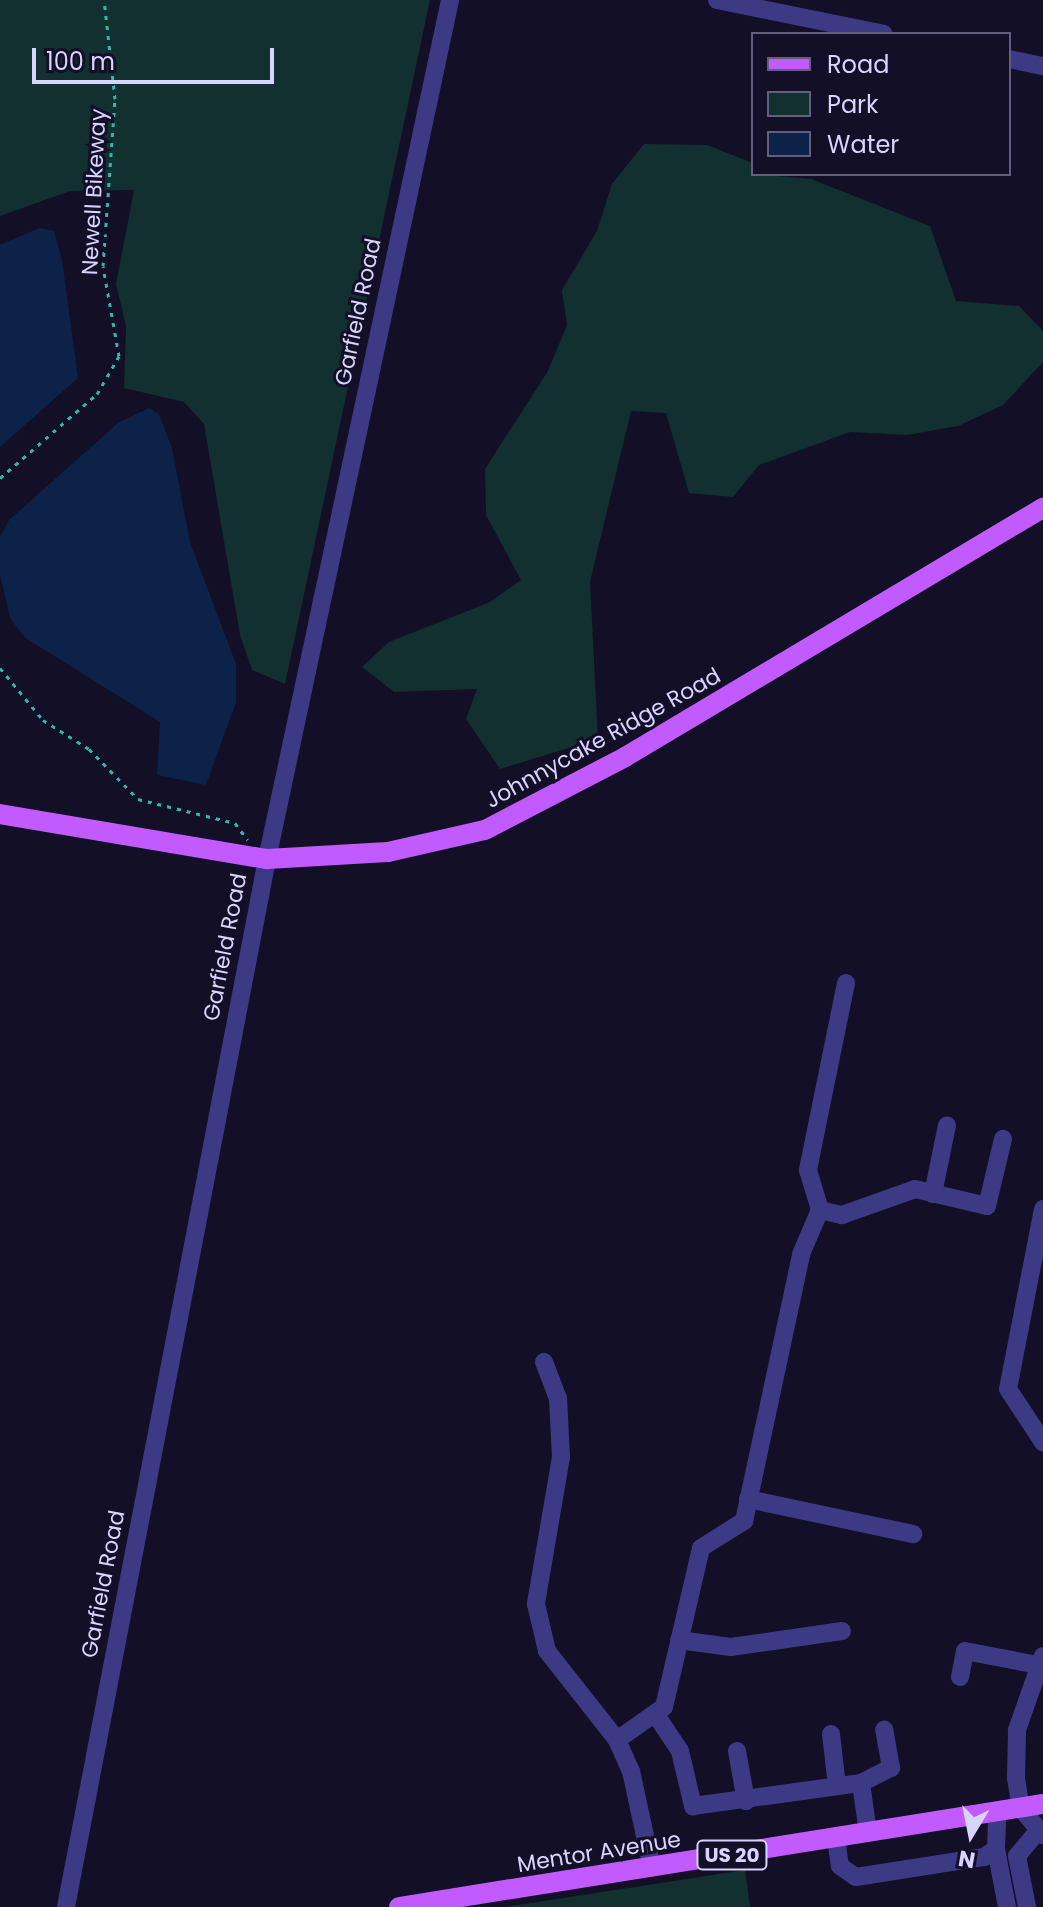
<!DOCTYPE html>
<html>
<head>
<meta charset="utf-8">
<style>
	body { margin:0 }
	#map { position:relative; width:1043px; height:1907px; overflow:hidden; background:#130f26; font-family:Poppins,sans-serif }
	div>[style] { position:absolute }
	.green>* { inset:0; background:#12302f }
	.water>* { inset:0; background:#0c2248 }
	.path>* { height:3px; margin-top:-1.5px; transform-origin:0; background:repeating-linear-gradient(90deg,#2fb8b0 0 4px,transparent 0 10px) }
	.minor>* { height:18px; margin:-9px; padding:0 9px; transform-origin:9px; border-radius:9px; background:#3d3a85 }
	.major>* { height:20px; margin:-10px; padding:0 10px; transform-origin:10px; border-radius:10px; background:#c25bff }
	span { translate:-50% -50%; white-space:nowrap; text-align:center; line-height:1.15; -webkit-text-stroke:6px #130f26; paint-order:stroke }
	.shield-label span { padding:2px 6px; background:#130f26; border:2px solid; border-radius:6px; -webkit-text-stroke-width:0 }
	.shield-label { font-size:20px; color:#d9d4ff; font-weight:700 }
	.street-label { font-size:22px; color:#d9d4ff }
	.legend { position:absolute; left:751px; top:32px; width:260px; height:144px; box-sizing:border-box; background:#130f26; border:2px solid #625e7d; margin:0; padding:10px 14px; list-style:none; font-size:24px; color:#d9d4ff }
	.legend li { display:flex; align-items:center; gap:16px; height:40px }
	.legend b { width:40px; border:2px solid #625e7d }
	.north { position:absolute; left:931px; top:1795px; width:80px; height:80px; -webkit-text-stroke:6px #130f26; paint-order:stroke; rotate:190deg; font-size:22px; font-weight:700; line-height:32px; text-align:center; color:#d9d4ff }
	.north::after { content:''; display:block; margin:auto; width:28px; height:36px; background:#d9d4ff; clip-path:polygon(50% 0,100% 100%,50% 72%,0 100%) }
	.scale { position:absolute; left:32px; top:48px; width:242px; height:36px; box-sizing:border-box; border:4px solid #d9d4ff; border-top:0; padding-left:10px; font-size:24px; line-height:28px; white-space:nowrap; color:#d9d4ff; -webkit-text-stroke:6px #130f26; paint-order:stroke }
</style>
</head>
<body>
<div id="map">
	<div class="green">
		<div style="clip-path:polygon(0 0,430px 0,285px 684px,252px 670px,240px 635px,204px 424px,184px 402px,124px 388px,126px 326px,116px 284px,134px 190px,70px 191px,0 216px)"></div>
		<div style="clip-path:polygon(644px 144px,707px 145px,753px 163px,753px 174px,811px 179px,930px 226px,956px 301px,1019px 306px,1043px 331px,1043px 362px,1003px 405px,958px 426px,907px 435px,850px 432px,759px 465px,733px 497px,689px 493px,666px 413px,631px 411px,590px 582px,598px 739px,500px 769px,466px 719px,477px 689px,394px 692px,362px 667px,389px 642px,490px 602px,521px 580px,486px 515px,485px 469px,548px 371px,567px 325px,562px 290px,597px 231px,612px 184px)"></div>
		<div style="clip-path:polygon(745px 1870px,750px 1907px,504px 1907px)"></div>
	</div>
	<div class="water">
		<div style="clip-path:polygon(39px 228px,54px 231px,62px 260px,78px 378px,0 447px,0 245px)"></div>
		<div style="clip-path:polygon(149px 408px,159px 414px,172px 448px,190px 542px,236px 664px,236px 702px,206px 785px,157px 775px,160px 722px,24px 637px,10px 618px,0 574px,0 537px,9px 520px,118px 423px)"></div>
	</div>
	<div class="path">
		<div style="left:0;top:478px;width:128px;rotate:-40.9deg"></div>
		<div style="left:97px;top:394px;width:44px;rotate:-59.9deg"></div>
		<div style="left:119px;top:356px;width:91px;rotate:-100.1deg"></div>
		<div style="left:103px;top:266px;width:167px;rotate:-85.9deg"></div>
		<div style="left:115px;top:99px;width:100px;rotate:-96.3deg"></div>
		<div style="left:0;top:668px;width:67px;rotate:50.4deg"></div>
		<div style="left:43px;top:720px;width:54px;rotate:32.2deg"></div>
		<div style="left:89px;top:749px;width:70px;rotate:45.6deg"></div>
		<div style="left:138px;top:799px;width:100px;rotate:13.9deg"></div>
		<div style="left:235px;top:823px;width:21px;rotate:53deg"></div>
	</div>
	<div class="minor">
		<div style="left:717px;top:0;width:170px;rotate:11.5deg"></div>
		<div style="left:1009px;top:59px;width:35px;rotate:12deg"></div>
		<div style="left:846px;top:983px;width:191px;rotate:101.5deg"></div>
		<div style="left:808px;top:1170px;width:42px;rotate:73.3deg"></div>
		<div style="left:820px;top:1210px;width:23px;rotate:13deg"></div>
		<div style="left:842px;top:1215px;width:77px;rotate:-19.6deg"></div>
		<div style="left:915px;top:1189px;width:74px;rotate:13.3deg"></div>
		<div style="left:987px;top:1206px;width:69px;rotate:-76.6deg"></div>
		<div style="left:933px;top:1194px;width:70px;rotate:-78.5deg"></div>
		<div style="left:1043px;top:1209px;width:183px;rotate:101deg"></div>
		<div style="left:1008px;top:1389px;width:64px;rotate:56.6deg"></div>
		<div style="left:544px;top:1362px;width:39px;rotate:69deg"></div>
		<div style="left:558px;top:1398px;width:59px;rotate:87.1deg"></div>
		<div style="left:561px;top:1457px;width:149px;rotate:99.7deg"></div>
		<div style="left:536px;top:1604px;width:48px;rotate:76.8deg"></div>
		<div style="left:547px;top:1651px;width:113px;rotate:51.8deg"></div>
		<div style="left:617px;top:1740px;width:34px;rotate:66deg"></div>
		<div style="left:631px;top:1771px;width:99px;rotate:77.8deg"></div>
		<div style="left:748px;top:1499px;width:169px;rotate:12deg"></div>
		<div style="left:679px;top:1640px;width:52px;rotate:7.7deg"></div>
		<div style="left:731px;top:1647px;width:112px;rotate:-8.2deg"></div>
		<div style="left:1043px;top:1656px;width:78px;rotate:109.4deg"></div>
		<div style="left:1017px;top:1730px;width:48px;rotate:91.2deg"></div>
		<div style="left:1016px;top:1778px;width:30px;rotate:81deg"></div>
		<div style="left:1021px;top:1808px;width:35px;rotate:51deg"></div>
		<div style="left:960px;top:1677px;width:26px;rotate:-79deg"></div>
		<div style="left:965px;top:1651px;width:74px;rotate:10.9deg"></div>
		<div style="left:656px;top:1715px;width:43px;rotate:56.3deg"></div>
		<div style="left:680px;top:1751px;width:57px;rotate:76.7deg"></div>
		<div style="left:693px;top:1806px;width:170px;rotate:-7.8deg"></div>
		<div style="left:861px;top:1783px;width:50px;rotate:82deg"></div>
		<div style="left:831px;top:1734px;width:52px;rotate:83.4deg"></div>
		<div style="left:617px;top:1740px;width:57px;rotate:-35.1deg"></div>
		<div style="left:664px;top:1707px;width:163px;rotate:-76.9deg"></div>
		<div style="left:701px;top:1548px;width:51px;rotate:-32.1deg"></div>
		<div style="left:744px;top:1521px;width:273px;rotate:-77.9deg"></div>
		<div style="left:801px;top:1254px;width:48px;rotate:-66.6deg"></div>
		<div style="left:737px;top:1751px;width:51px;rotate:79.8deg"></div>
		<div style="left:861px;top:1783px;width:34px;rotate:-27deg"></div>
		<div style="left:891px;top:1768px;width:39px;rotate:-100deg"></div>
		<div style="left:836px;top:1838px;width:28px;rotate:82deg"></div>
		<div style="left:840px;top:1866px;width:19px;rotate:35deg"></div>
		<div style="left:856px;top:1877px;width:130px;rotate:-8.9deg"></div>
		<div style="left:984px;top:1857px;width:14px;rotate:-34deg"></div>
		<div style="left:996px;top:1849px;width:37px;rotate:-88deg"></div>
		<div style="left:996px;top:1849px;width:59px;rotate:79.3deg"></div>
		<div style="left:66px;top:1907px;width:1067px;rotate:-79.14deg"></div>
		<div style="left:267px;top:859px;width:878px;rotate:-77.97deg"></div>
		<div style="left:1027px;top:1907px;width:52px;rotate:-101.1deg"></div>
		<div style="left:1017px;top:1856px;width:30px;rotate:-50deg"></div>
	</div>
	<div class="major">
		<div style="left:0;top:814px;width:271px;rotate:9.6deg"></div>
		<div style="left:267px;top:859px;width:121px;rotate:-3.3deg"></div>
		<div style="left:388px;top:852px;width:99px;rotate:-12.8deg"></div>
		<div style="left:485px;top:830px;width:158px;rotate:-27.5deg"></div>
		<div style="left:625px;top:757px;width:487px;rotate:-30.8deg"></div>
		<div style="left:399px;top:1907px;width:652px;rotate:-9.09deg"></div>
	</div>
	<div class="shield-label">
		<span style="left:732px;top:1855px">US 20</span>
	</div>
	<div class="street-label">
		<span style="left:94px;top:192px;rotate:-87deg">Newell Bikeway</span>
		<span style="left:358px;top:312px;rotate:-78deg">Garfield Road</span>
		<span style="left:603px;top:738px;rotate:-29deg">Johnnycake Ridge Road</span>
		<span style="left:225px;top:947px;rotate:-79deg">Garfield Road</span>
		<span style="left:103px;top:1584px;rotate:-79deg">Garfield Road</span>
		<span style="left:599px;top:1852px;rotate:-9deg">Mentor Avenue</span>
	</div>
	<ul class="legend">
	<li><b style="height:10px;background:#c25bff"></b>Road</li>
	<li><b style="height:22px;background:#12302f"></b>Park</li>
	<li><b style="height:22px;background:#0c2248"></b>Water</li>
	</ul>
	<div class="north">N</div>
	<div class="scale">100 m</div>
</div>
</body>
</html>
